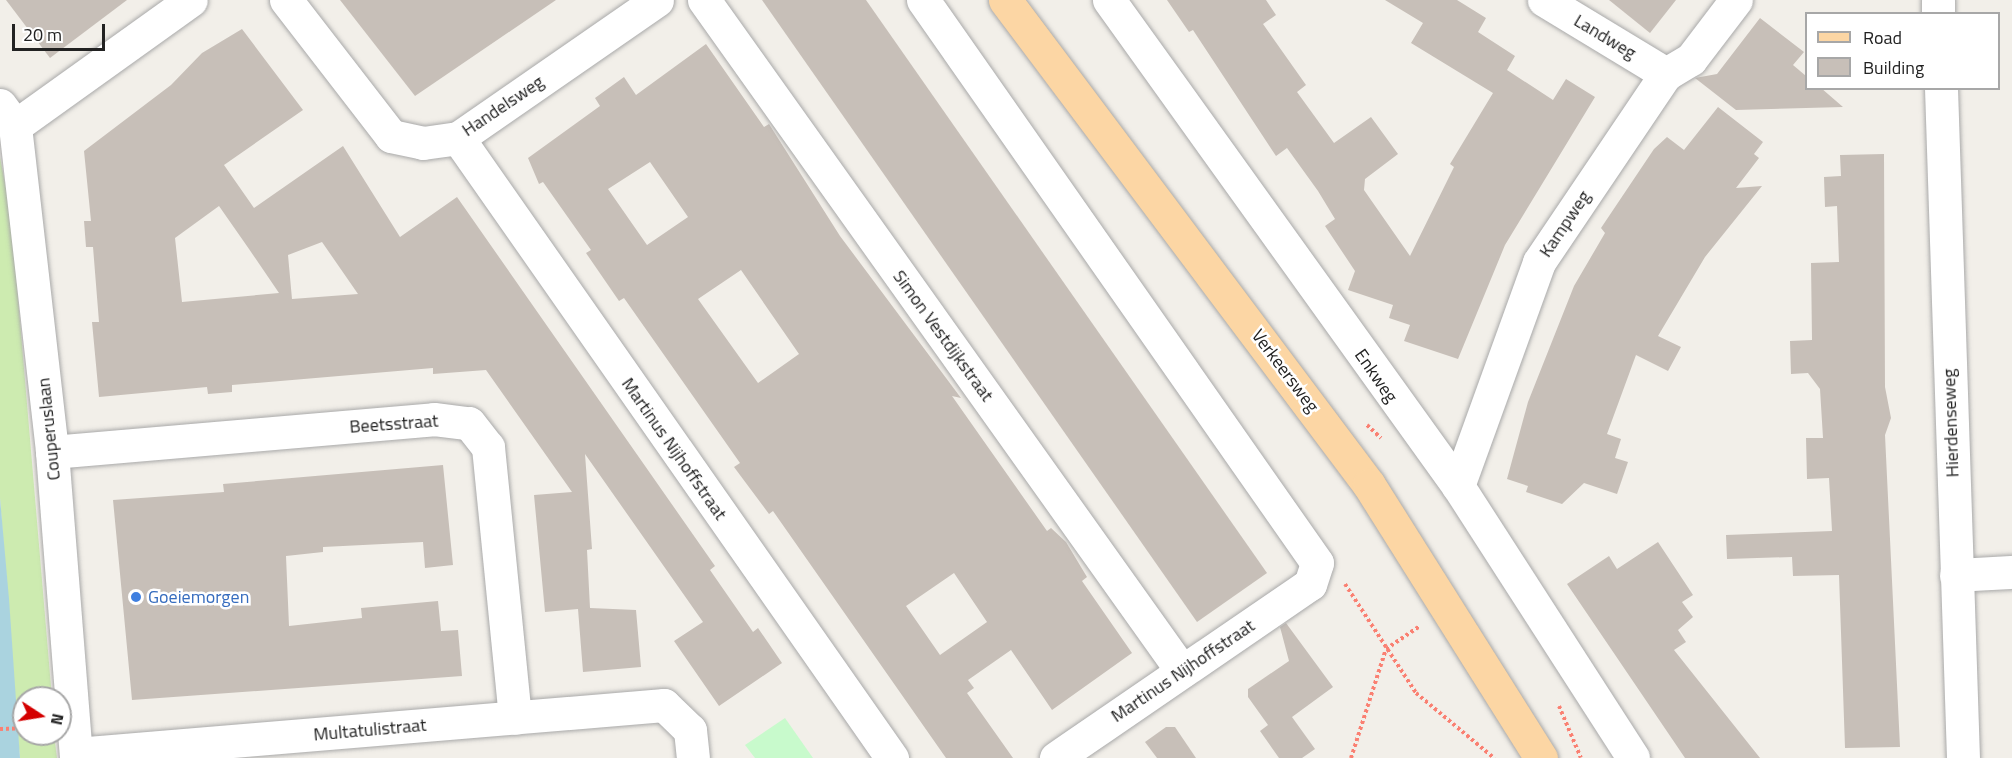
<!DOCTYPE html>
<html>
<head>
<meta charset="utf-8">
<style>
	body { margin:0 }
	#map { position:relative; width:2012px; height:758px; overflow:hidden; background:#f2efe9; font-family:"Titillium Web",sans-serif }
	div>[style] { position:absolute }
	.grass>* { inset:0; background:#cdebb0 }
	.park>* { inset:0; background:#c8facc }
	.water>* { inset:0; background:#aad3df }
	.building>* { inset:0; background:#c7bfb8 }
	.path>* { height:4px; margin-top:-2px; transform-origin:0; background:repeating-linear-gradient(90deg,#fa8072 0 3px,transparent 0 6px) }
	.roads { filter:drop-shadow(0 0 2px #a9a9a9) drop-shadow(0 0 2px #a9a9a9) }
	.minor>* { height:33px; margin:-16.5px; padding:0 16.5px; transform-origin:16.5px; border-radius:16.5px; background:#fff }
	.major>* { height:33px; margin:-16.5px; padding:0 16.5px; transform-origin:16.5px; border-radius:16.5px; background:#fcd6a4 }
	.dots>* { width:16px; height:16px; translate:-50% -50%; box-sizing:border-box; border:3px solid #fff; border-radius:50% }
	span { translate:-50% -50%; white-space:nowrap; text-align:center; line-height:1.15; -webkit-text-stroke:5px #fff; paint-order:stroke }
	.street-label { font-size:18px; color:#222 }
	.shop-label { font-size:18px; color:#366cbe }
	.left { translate:0 -50%; text-align:left }
	.legend { position:absolute; left:1805px; top:12px; width:195px; height:78px; box-sizing:border-box; background:#fff; border:2px solid #a7a7a7; margin:0; padding:8px 10px; list-style:none; font-size:18px; color:#222 }
	.legend li { display:flex; align-items:center; gap:12px; height:30px }
	.legend b { width:30px; border:2px solid #a7a7a7 }
	.north { position:absolute; left:12px; top:686px; width:60px; height:60px; box-sizing:border-box; background:#fff; border:2px solid #a7a7a7; border-radius:50%; rotate:102deg; font-size:16px; font-weight:700; line-height:24px; text-align:center; color:#222 }
	.north::after { content:''; display:block; margin:auto; width:21px; height:27px; background:#d40000; clip-path:polygon(50% 0,100% 100%,50% 72%,0 100%) }
	.scale { position:absolute; left:12px; top:24px; width:93px; height:27px; box-sizing:border-box; border:3px solid #222; border-top:0; padding-left:8px; font-size:18px; line-height:21px; white-space:nowrap; color:#222; -webkit-text-stroke:4px #fff; paint-order:stroke }
</style>
</head>
<body>
<div id="map">
	<div class="grass">
		<div style="clip-path:polygon(0 157px,11px 215px,52px 698px,24px 698px,24px 734px,54px 734px,57px 758px,20px 758px,17px 728px,0 498px)"></div>
	</div>
	<div class="park">
		<div style="clip-path:polygon(785px 718px,813px 758px,755px 758px,745px 745px)"></div>
	</div>
	<div class="water">
		<div style="clip-path:polygon(0 498px,9px 599px,20px 758px,0 758px)"></div>
	</div>
	<div class="building">
		<div style="clip-path:polygon(6px 0,127px 0,50px 58px)"></div>
		<div style="clip-path:polygon(340px 0,556px 0,415px 96px)"></div>
		<div style="clip-path:polygon(762px 0,866px 0,1267px 573px,1197px 622px)"></div>
		<div style="clip-path:polygon(1167px 0,1266px 0,1276px 15px,1263px 24px,1306px 85px,1297px 92px,1334px 143px,1371px 117px,1398px 154px,1365px 179px,1364px 190px,1410px 256px,1454px 167px,1450px 164px,1493px 93px,1411px 43px,1423px 23px,1385px 0,1457px 0,1486px 18px,1478px 32px,1515px 56px,1507px 70px,1553px 100px,1566px 79px,1595px 97px,1505px 245px,1458px 359px,1404px 341px,1410px 325px,1389px 318px,1393px 305px,1348px 290px,1355px 271px,1325px 226px,1335px 219px,1318px 191px,1287px 148px,1276px 156px,1193px 30px,1189px 32px)"></div>
		<div style="clip-path:polygon(1609px 0,1676px 0,1650px 33px)"></div>
		<div style="clip-path:polygon(1760px 18px,1804px 52px,1793px 65px,1806px 76px,1806px 88px,1821px 88px,1843px 107px,1736px 110px,1695px 78px,1717px 74px)"></div>
		<div style="clip-path:polygon(evenodd,242px 29px,303px 110px,224px 165px,254px 208px,343px 146px,400px 237px,457px 197px,715px 566px,710px 570px,753px 632px,758px 628px,782px 663px,719px 706px,674px 641px,703px 622px,585px 454px,592px 549px,587px 550px,590px 608px,636px 610px,641px 667px,583px 672px,578px 609px,545px 612px,534px 495px,572px 492px,486px 370px,433px 374px,433px 368px,232px 385px,232px 392px,208px 394px,207px 387px,99px 397px,92px 322px,99px 322px,93px 247px,86px 247px,84px 221px,91px 221px,84px 151px,171px 85px,202px 53px,242px 29px,219px 206px,249px 249px,279px 293px,182px 302px,175px 238px,219px 206px,242px 29px,322px 242px,358px 294px,292px 299px,288px 255px,322px 242px)"></div>
		<div style="clip-path:polygon(evenodd,706px 44px,764px 127px,769px 124px,840px 236px,961px 398px,952px 396px,1047px 531px,1051px 528px,1066px 542px,1087px 577px,1082px 581px,1132px 653px,1052px 710px,1011px 650px,968px 680px,974px 688px,967px 693px,1013px 758px,946px 758px,773px 511px,769px 514px,734px 467px,740px 463px,624px 298px,619px 301px,586px 253px,591px 250px,543px 182px,539px 184px,528px 158px,600px 106px,595px 98px,624px 77px,636px 95px,706px 44px,650px 162px,688px 217px,647px 245px,608px 189px,650px 162px,706px 44px,741px 270px,799px 354px,758px 383px,698px 299px,741px 270px,706px 44px,954px 573px,987px 622px,940px 655px,906px 606px,954px 573px)"></div>
		<div style="clip-path:polygon(1718px 107px,1763px 142px,1754px 154px,1759px 158px,1736px 188px,1762px 186px,1705px 257px,1658px 336px,1681px 347px,1668px 371px,1636px 355px,1607px 434px,1621px 439px,1615px 458px,1628px 462px,1617px 494px,1584px 483px,1562px 504px,1526px 492px,1528px 486px,1507px 479px,1528px 402px,1574px 286px,1605px 233px,1601px 228px,1654px 149px,1667px 137px,1684px 150px)"></div>
		<div style="clip-path:polygon(1884px 154px,1885px 387px,1891px 418px,1885px 435px,1900px 747px,1845px 748px,1839px 575px,1793px 576px,1792px 557px,1727px 559px,1726px 535px,1832px 531px,1829px 478px,1807px 479px,1806px 438px,1823px 438px,1820px 389px,1808px 373px,1791px 374px,1790px 341px,1812px 340px,1811px 263px,1839px 262px,1837px 206px,1825px 207px,1824px 177px,1841px 176px,1840px 155px)"></div>
		<div style="clip-path:polygon(443px 465px,453px 565px,425px 568px,423px 542px,323px 547px,323px 552px,286px 556px,289px 626px,362px 618px,361px 608px,438px 601px,441px 631px,458px 630px,462px 676px,132px 700px,113px 500px,224px 492px,223px 484px)"></div>
		<div style="clip-path:polygon(1658px 542px,1693px 595px,1682px 602px,1693px 617px,1678px 630px,1686px 642px,1674px 650px,1760px 758px,1685px 758px,1567px 584px,1609px 556px,1617px 569px)"></div>
		<div style="clip-path:polygon(1286px 623px,1333px 687px,1292px 717px,1315px 749px,1302px 758px,1279px 758px,1260px 731px,1268px 725px,1248px 697px,1248px 689px,1289px 661px,1280px 627px)"></div>
		<div style="clip-path:polygon(1166px 727px,1175px 727px,1196px 758px,1157px 758px,1145px 742px)"></div>
	</div>
	<div class="path">
		<div style="left:1367px;top:425px;width:19px;rotate:43deg"></div>
		<div style="left:1345px;top:584px;width:130px;rotate:56.9deg"></div>
		<div style="left:1416px;top:693px;width:102px;rotate:39.8deg"></div>
		<div style="left:1559px;top:706px;width:56px;rotate:67.1deg"></div>
		<div style="left:0;top:729px;width:24px;rotate:-2deg"></div>
		<div style="left:1351px;top:758px;width:114px;rotate:-72.2deg"></div>
		<div style="left:1386px;top:649px;width:41px;rotate:-34.1deg"></div>
	</div>
	<div class="roads">
		<div class="minor">
			<div style="left:286px;top:0;width:172px;rotate:52.3deg"></div>
			<div style="left:391px;top:136px;width:33px;rotate:12deg"></div>
			<div style="left:423px;top:143px;width:35px;rotate:-8deg"></div>
			<div style="left:458px;top:138px;width:242px;rotate:-34.7deg"></div>
			<div style="left:704px;top:0;width:824px;rotate:54.54deg"></div>
			<div style="left:923px;top:0;width:687px;rotate:55.01deg"></div>
			<div style="left:1317px;top:563px;width:22px;rotate:108deg"></div>
			<div style="left:1310px;top:584px;width:308px;rotate:145.6deg"></div>
			<div style="left:1109px;top:0;width:598px;rotate:54.32deg"></div>
			<div style="left:1458px;top:486px;width:323px;rotate:57.2deg"></div>
			<div style="left:1544px;top:0;width:143px;rotate:31.2deg"></div>
			<div style="left:1938px;top:0;width:14px;rotate:90deg"></div>
			<div style="left:1941px;top:88px;width:670px;rotate:88.12deg"></div>
			<div style="left:0;top:105px;width:26px;rotate:54deg"></div>
			<div style="left:15px;top:126px;width:328px;rotate:83.5deg"></div>
			<div style="left:52px;top:452px;width:307px;rotate:85.5deg"></div>
			<div style="left:15px;top:126px;width:216px;rotate:-35.6deg"></div>
			<div style="left:458px;top:138px;width:757px;rotate:55.01deg"></div>
			<div style="left:52px;top:452px;width:383px;rotate:-4.9deg"></div>
			<div style="left:434px;top:419px;width:35px;rotate:7deg"></div>
			<div style="left:469px;top:423px;width:31px;rotate:52deg"></div>
			<div style="left:488px;top:447px;width:272px;rotate:84.3deg"></div>
			<div style="left:1458px;top:486px;width:238px;rotate:-70.1deg"></div>
			<div style="left:1539px;top:262px;width:227px;rotate:-56deg"></div>
			<div style="left:1666px;top:74px;width:29px;rotate:-31deg"></div>
			<div style="left:1691px;top:59px;width:74px;rotate:-52.7deg"></div>
			<div style="left:1956px;top:575px;width:56px;rotate:-3.1deg"></div>
			<div style="left:76px;top:754px;width:590px;rotate:-4.76deg"></div>
			<div style="left:664px;top:705px;width:36px;rotate:44deg"></div>
			<div style="left:690px;top:730px;width:28px;rotate:84deg"></div>
		</div>
		<div class="major">
			<div style="left:1005px;top:0;width:606px;rotate:53.11deg"></div>
			<div style="left:1369px;top:485px;width:323px;rotate:57.8deg"></div>
		</div>
	</div>
	<div class="dots">
		<div style="left:136px;top:597px;background:#3f7fe0"></div>
	</div>
	<div class="street-label">
		<span style="left:1605px;top:37px;rotate:31deg">Landweg</span>
		<span style="left:503px;top:106px;rotate:-34deg">Handelsweg</span>
		<span style="left:1565px;top:224px;rotate:-56deg">Kampweg</span>
		<span style="left:943px;top:336px;rotate:54deg">Simon Vestdijkstraat</span>
		<span style="left:1285px;top:371px;rotate:53deg">Verkeersweg</span>
		<span style="left:1376px;top:376px;rotate:55deg">Enkweg</span>
		<span style="left:1951px;top:423px;rotate:-92deg">Hierdenseweg</span>
		<span style="left:394px;top:424px;rotate:-4deg">Beetsstraat</span>
		<span style="left:49px;top:429px;rotate:-96deg">Couperuslaan</span>
		<span style="left:674px;top:449px;rotate:55deg">Martinus Nijhoffstraat</span>
		<span style="left:1183px;top:671px;rotate:-34deg">Martinus Nijhoffstraat</span>
		<span style="left:370px;top:730px;rotate:-5deg">Multatulistraat</span>
	</div>
	<div class="shop-label">
		<span class="left" style="left:148px;top:597px">Goeiemorgen</span>
	</div>
	<ul class="legend">
	<li><b style="height:8px;background:#fcd6a4"></b>Road</li>
	<li><b style="height:16px;background:#c7bfb8"></b>Building</li>
	</ul>
	<div class="north">N</div>
	<div class="scale">20 m</div>
</div>
</body>
</html>
